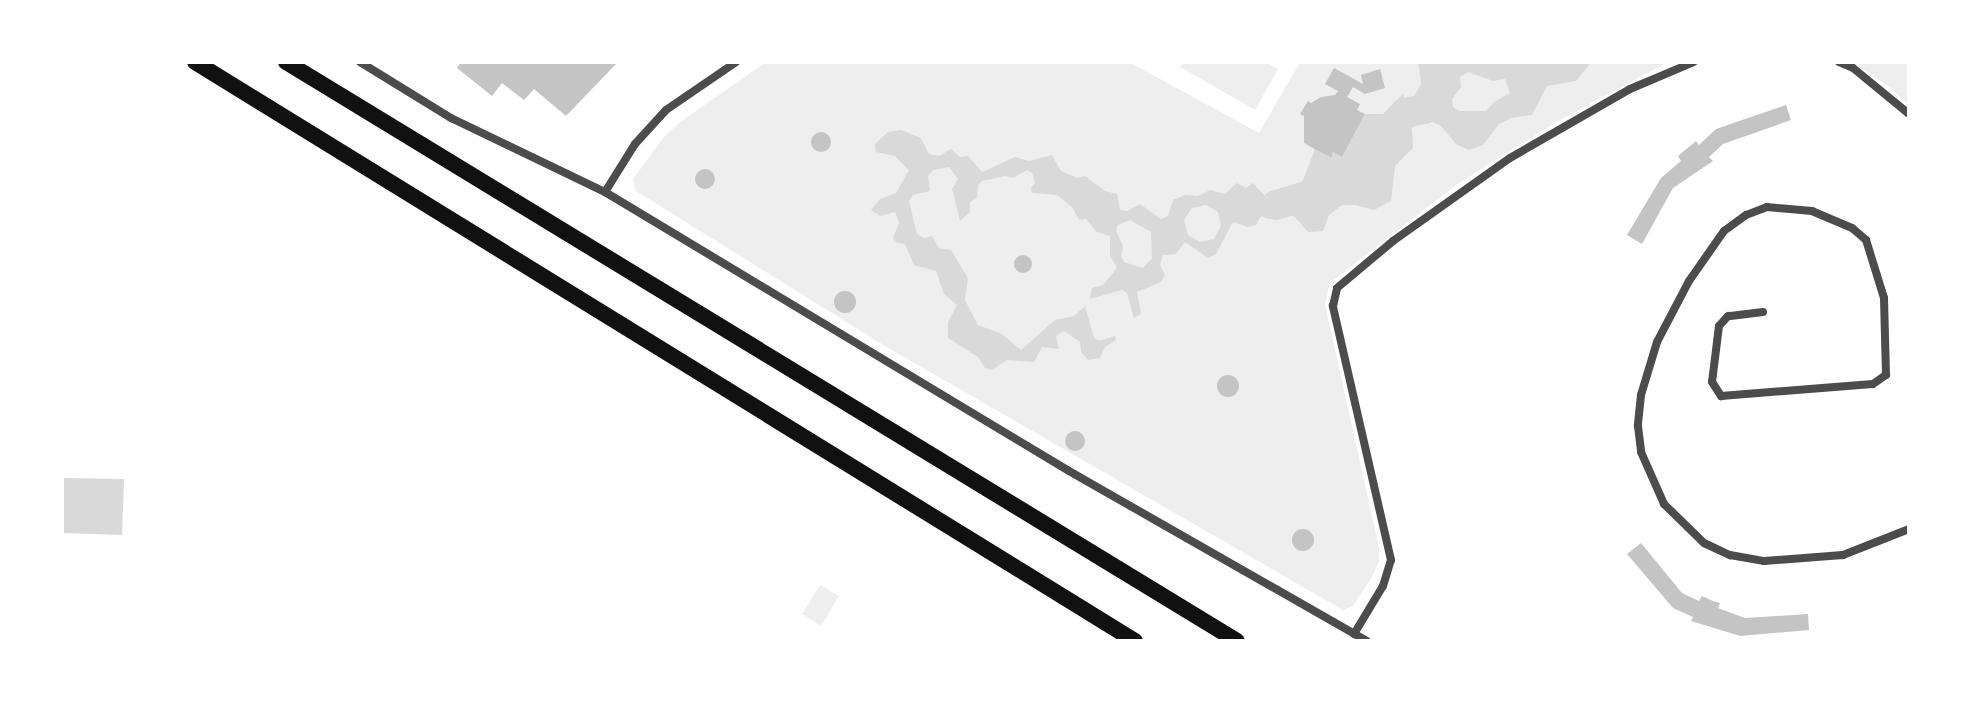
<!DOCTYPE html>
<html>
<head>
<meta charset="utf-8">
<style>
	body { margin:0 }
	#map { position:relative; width:1971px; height:703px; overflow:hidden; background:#fff; font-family:Manrope,sans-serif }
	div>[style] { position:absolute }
	.green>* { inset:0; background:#eee }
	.water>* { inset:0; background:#d9d9d9 }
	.river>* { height:30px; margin:-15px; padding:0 15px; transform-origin:15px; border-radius:15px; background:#d9d9d9 }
	.building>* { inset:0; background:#c4c4c4 }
	.round { border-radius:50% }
	.minor>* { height:8px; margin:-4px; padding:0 4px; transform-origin:4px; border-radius:4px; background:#4c4c4c }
	.motorway>* { height:16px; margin:-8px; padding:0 8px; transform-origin:8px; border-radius:8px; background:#111 }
	span { translate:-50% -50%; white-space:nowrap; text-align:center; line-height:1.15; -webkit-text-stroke:8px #fff; paint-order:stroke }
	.frame { position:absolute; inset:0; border:64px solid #fff; pointer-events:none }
</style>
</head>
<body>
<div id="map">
	<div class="green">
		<div style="clip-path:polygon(766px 62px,1129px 62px,1259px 133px,1300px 62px,1668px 62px,1558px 121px,1456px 185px,1330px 283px,1325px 305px,1379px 548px,1379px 561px,1372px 577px,1353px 606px,1343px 610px,885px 346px,636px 191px,633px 179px,664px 137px,680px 122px)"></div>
		<div style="clip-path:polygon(1183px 62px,1266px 62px,1278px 69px,1255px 110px,1180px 67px)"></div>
		<div style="clip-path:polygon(1852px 62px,1909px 62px,1909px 105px,1891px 88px)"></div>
		<div style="clip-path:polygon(820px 585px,839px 596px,821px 626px,802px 614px)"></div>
	</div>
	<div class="water">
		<div style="clip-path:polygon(evenodd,1418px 62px,1591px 62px,1576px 81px,1547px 86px,1532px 115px,1511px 118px,1499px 124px,1483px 145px,1469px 150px,1457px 145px,1440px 125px,1427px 120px,1418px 62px,1468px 72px,1493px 81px,1505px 79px,1510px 93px,1494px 102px,1486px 111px,1459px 111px,1453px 107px,1452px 99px,1461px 87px,1460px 77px,1468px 72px)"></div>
		<div style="clip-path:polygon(1403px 94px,1412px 131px,1413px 148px,1395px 166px,1391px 201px,1374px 210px,1355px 205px,1342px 205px,1329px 215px,1323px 231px,1308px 232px,1293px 215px,1290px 194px,1303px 180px,1315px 149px,1330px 158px,1333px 152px,1342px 157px,1365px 114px,1383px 114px)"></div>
		<div style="clip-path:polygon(evenodd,901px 130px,921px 138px,929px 154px,939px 156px,951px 149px,960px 157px,968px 156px,982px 172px,1015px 157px,1029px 161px,1052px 155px,1061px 171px,1078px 178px,1085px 176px,1105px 191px,1117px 194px,1120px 210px,1127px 211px,1140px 204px,1161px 219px,1168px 216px,1173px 200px,1185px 195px,1198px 196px,1210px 190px,1225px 194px,1237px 183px,1246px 188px,1253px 183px,1267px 198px,1276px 198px,1277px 214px,1268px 219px,1261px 216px,1256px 225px,1248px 227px,1233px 222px,1216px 254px,1208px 258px,1185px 242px,1176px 254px,1163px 255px,1160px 265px,1165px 275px,1161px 282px,1137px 292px,1141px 314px,1134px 318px,1127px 293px,1122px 290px,1090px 299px,1092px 288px,1103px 285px,1117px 268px,1110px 255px,1110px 236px,1097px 232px,1086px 219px,1079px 220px,1072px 207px,1057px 195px,1032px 193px,1031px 188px,1035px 183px,1032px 173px,1027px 170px,1013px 178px,1005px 176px,982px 181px,978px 185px,977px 198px,970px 202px,970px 212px,960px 221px,952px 189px,958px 179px,949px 167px,933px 170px,928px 176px,930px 191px,913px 195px,909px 201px,917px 234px,924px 238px,932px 236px,939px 248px,951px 250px,968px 278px,965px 300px,978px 325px,1002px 334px,1021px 350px,1055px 320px,1074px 316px,1085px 306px,1094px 338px,1099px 341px,1115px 336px,1116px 340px,1105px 347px,1100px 358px,1088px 360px,1081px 352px,1080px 342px,1064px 331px,1056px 336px,1059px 349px,1042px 347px,1034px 362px,1007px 360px,992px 370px,985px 368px,978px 357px,948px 338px,948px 322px,957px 305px,944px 294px,936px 271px,914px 265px,905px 244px,897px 243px,893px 238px,899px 223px,895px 212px,880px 216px,871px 210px,880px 199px,896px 193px,909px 170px,895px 156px,876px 152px,875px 144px,888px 132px,901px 130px,1206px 205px,1218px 212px,1221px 226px,1214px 239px,1200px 242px,1188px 235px,1184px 220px,1192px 208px,1206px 205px,901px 130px,1130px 220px,1151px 232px,1152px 258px,1143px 268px,1124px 262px,1121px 256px,1123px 246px,1116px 231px,1118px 225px,1130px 220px)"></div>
		<div style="clip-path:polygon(62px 478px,124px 479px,122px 535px,62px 533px)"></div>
	</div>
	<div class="river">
		<div style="left:1378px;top:143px;width:40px;rotate:-48deg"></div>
		<div style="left:1405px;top:113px;width:19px;rotate:-12deg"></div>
		<div style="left:1424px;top:109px;width:54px;rotate:-60.1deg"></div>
		<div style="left:1276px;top:205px;width:52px;rotate:-16.7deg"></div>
	</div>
	<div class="building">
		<div style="clip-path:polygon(461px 62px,618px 62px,566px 116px,534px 89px,524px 100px,502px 83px,492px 96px,457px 68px)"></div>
		<div style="clip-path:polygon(1334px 68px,1363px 84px,1361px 75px,1380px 69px,1385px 88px,1365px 94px,1353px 87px,1347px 97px,1360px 104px,1357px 110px,1365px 114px,1342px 157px,1333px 152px,1331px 158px,1304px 143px,1304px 116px,1300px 114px,1308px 101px,1311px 103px,1321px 97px,1335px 95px,1338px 91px,1325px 84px)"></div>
		<div style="clip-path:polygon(1786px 105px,1791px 120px,1723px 144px,1709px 157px,1713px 161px,1673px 188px,1642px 244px,1627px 235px,1661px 178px,1681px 161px,1678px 156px,1696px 141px,1699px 145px,1716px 129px)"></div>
		<div class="round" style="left:811px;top:132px;width:20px;height:20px"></div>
		<div class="round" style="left:695px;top:169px;width:20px;height:20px"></div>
		<div class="round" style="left:1014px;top:255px;width:18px;height:18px"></div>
		<div class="round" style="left:834px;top:291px;width:22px;height:22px"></div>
		<div class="round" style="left:1217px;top:375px;width:22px;height:22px"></div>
		<div class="round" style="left:1065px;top:431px;width:20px;height:20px"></div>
		<div class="round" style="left:1292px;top:529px;width:22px;height:22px"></div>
		<div style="clip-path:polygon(1641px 543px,1682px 593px,1699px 601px,1702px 596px,1713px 601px,1720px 603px,1718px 608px,1745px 618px,1808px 614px,1809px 630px,1740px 636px,1691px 621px,1693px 617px,1673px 608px,1627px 554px)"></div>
	</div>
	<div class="minor">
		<div style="left:360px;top:62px;width:107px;rotate:31.6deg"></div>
		<div style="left:451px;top:118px;width:171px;rotate:25.7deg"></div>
		<div style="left:605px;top:192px;width:541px;rotate:31.02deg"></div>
		<div style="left:1069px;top:471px;width:343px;rotate:29.7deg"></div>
		<div style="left:1839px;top:62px;width:15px;rotate:23deg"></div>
		<div style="left:1853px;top:68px;width:72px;rotate:39.4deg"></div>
		<div style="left:605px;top:192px;width:57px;rotate:-58deg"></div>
		<div style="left:635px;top:144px;width:46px;rotate:-47.6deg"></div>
		<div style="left:666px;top:110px;width:85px;rotate:-34.4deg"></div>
		<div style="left:1763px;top:312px;width:35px;rotate:173deg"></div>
		<div style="left:1728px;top:316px;width:13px;rotate:132deg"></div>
		<div style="left:1719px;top:326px;width:56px;rotate:97.1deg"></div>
		<div style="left:1712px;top:382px;width:17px;rotate:57deg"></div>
		<div style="left:1721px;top:396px;width:152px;rotate:-4.5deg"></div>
		<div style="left:1873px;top:384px;width:16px;rotate:-35deg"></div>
		<div style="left:1886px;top:375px;width:77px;rotate:-91.5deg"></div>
		<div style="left:1884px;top:298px;width:61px;rotate:-107.2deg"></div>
		<div style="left:1866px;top:240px;width:18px;rotate:-139deg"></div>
		<div style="left:1852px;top:228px;width:43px;rotate:-157deg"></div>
		<div style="left:1812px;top:211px;width:45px;rotate:-174.9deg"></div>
		<div style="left:1767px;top:207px;width:22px;rotate:159deg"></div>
		<div style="left:1746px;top:215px;width:27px;rotate:144deg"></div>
		<div style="left:1724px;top:231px;width:61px;rotate:125deg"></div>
		<div style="left:1689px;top:281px;width:69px;rotate:117.7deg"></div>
		<div style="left:1657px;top:342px;width:55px;rotate:106.8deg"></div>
		<div style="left:1641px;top:395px;width:31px;rotate:96deg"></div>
		<div style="left:1638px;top:426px;width:26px;rotate:83deg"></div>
		<div style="left:1641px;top:452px;width:57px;rotate:66.1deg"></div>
		<div style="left:1664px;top:504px;width:56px;rotate:44.3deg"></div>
		<div style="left:1704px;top:543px;width:29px;rotate:25deg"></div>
		<div style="left:1730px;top:555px;width:35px;rotate:10deg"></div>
		<div style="left:1764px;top:561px;width:79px;rotate:-4.3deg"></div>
		<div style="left:1843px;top:555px;width:71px;rotate:-21.5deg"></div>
		<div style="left:1354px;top:634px;width:56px;rotate:-58.9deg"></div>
		<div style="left:1383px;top:586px;width:27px;rotate:-73deg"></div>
		<div style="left:1391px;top:560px;width:261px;rotate:-102.9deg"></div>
		<div style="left:1333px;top:306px;width:18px;rotate:-77deg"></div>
		<div style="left:1337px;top:288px;width:73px;rotate:-40deg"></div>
		<div style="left:1393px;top:241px;width:143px;rotate:-35.4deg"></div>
		<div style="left:1510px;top:158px;width:138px;rotate:-29.9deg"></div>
		<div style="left:1630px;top:89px;width:69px;rotate:-22.9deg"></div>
	</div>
	<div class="motorway">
		<div style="left:195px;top:62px;width:1104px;rotate:31.63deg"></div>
		<div style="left:286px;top:62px;width:1113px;rotate:31.33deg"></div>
	</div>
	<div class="frame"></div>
</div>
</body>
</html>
